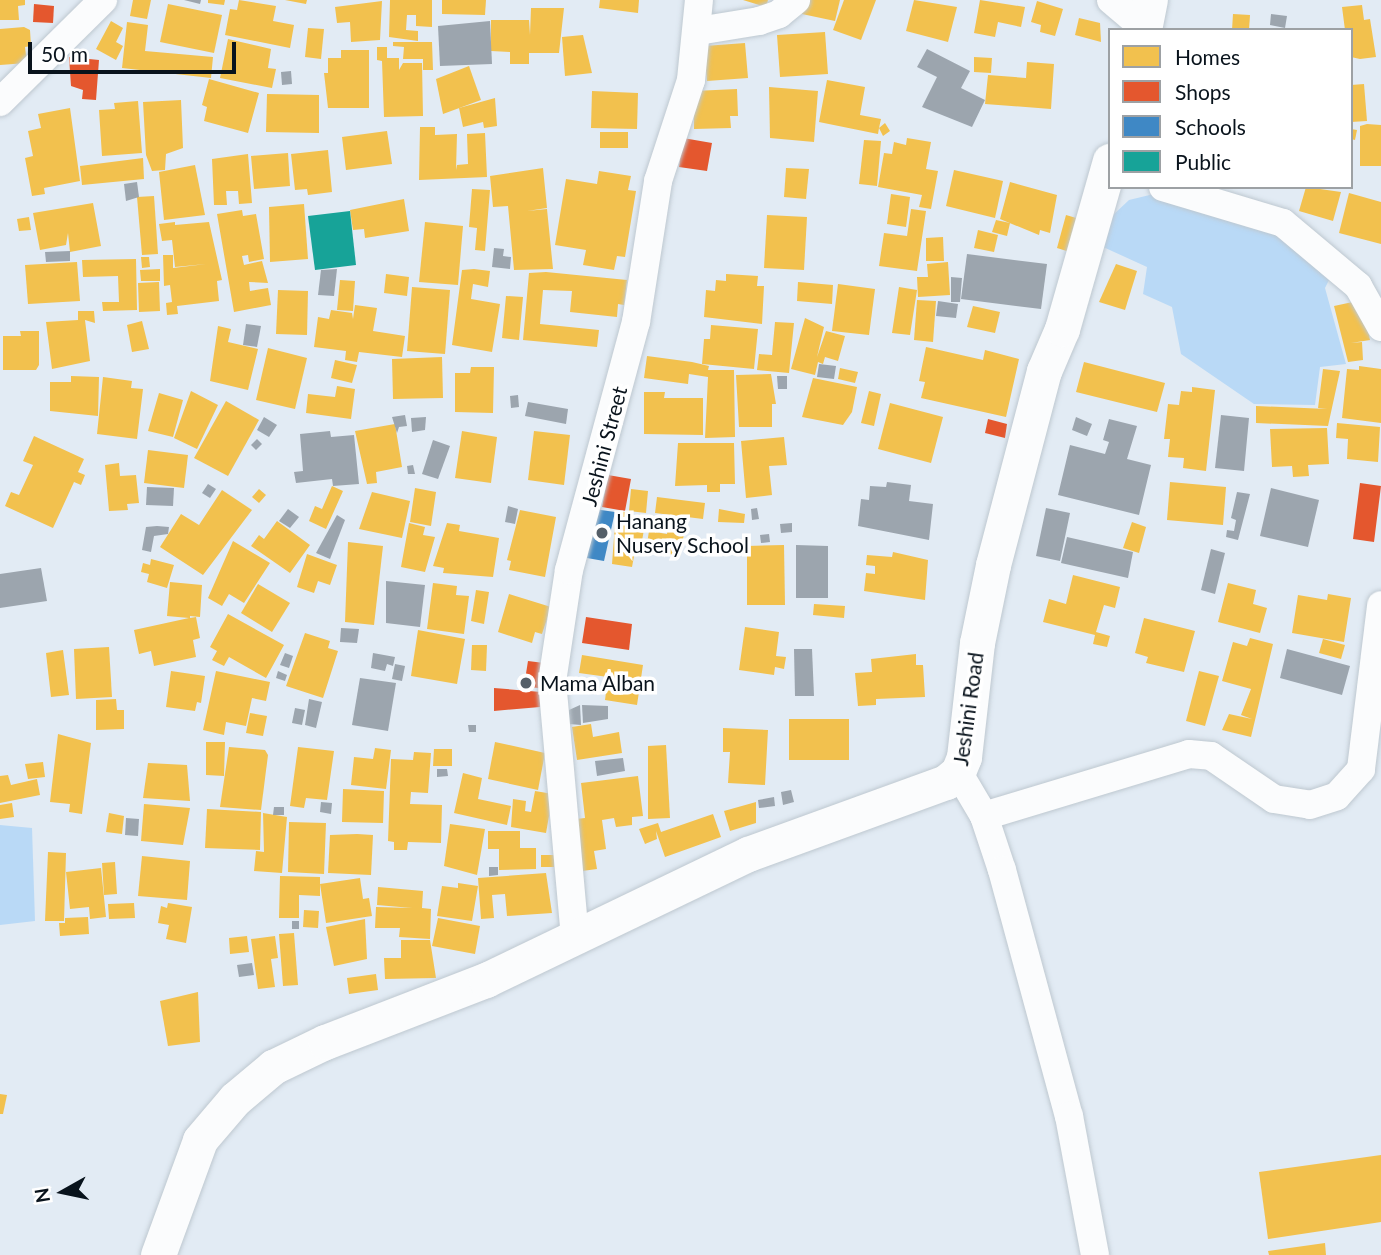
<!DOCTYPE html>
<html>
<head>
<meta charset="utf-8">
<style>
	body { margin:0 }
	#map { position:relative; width:1381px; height:1255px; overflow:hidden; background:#e2ebf4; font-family:Lato,sans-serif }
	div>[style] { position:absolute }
	.green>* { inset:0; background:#b9d9f6 }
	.homes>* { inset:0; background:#f2c14e }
	.shops>* { inset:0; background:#e4572e }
	.schools>* { inset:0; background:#3f88c5 }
	.public>* { inset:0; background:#17a398 }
	.building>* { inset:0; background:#9ca5ae }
	.roads { filter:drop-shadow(0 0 2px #bec8d0) drop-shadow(0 0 2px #bec8d0) }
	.minor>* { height:28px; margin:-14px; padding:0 14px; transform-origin:14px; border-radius:14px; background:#fbfcfd }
	.tertiary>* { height:35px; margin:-17.5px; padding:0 17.5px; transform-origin:17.5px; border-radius:17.5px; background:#fbfcfd }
	.dots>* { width:19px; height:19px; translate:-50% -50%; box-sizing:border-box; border:4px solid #fff; border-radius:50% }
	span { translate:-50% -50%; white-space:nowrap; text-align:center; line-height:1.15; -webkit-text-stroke:7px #fff; paint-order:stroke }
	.street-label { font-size:21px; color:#09131c }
	.poi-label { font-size:21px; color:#09131c }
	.left { translate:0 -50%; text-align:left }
	.legend { position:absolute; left:1108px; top:28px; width:245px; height:161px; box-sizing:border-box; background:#fff; border:2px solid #9da1a4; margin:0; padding:9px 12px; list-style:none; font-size:21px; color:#09131c }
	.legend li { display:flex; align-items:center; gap:14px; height:35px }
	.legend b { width:35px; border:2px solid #9da1a4 }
	.north { position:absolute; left:28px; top:1157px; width:70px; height:70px; -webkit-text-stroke:5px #fff; paint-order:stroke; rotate:261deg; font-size:19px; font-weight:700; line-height:28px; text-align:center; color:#09131c }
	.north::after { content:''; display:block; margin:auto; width:24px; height:32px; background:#09131c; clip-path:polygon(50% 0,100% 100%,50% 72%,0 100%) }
	.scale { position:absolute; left:28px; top:42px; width:208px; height:32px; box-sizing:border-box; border:4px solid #09131c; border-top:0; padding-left:9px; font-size:21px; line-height:24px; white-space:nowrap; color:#09131c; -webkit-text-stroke:5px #fff; paint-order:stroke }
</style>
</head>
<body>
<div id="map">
	<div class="green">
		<div style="clip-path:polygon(1162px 192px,1265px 217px,1332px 274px,1325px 288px,1346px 364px,1320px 367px,1315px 405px,1254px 404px,1181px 354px,1172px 307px,1143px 294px,1147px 267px,1101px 246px,1112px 216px,1129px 200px)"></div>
		<div style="clip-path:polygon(0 825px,32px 828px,35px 921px,0 925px)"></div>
	</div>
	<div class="homes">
		<div style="clip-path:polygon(0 0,25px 0,25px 5px,18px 6px,19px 20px,0 20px)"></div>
		<div style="clip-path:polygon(133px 0,151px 0,147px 19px,130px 16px)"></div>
		<div style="clip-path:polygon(208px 0,225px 0,224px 5px,208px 3px)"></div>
		<div style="clip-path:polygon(239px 0,276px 6px,273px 21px,294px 25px,290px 48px,225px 35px,230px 9px,237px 10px)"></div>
		<div style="clip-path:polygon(285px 0,307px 0,306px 4px)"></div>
		<div style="clip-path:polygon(390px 0,432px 0,432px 27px,416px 26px,416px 15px,407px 15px,406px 30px,418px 31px,418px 41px,389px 37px)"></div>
		<div style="clip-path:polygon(442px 0,486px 0,485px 15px,442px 14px)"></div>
		<div style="clip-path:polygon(600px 0,639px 0,638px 13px,599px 8px)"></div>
		<div style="clip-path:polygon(743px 0,768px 0,766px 7px)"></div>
		<div style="clip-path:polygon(805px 0,840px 0,835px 21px,802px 14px)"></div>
		<div style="clip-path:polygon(844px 0,876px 0,861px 40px,833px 30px)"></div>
		<div style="clip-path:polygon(914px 0,957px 7px,948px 42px,906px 31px)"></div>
		<div style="clip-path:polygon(980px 0,1025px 7px,1021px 27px,998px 22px,995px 37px,974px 33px)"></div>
		<div style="clip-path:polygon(382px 1px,380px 40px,351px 42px,350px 22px,337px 23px,335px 7px)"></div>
		<div style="clip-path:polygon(1037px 1px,1063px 9px,1055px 36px,1040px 32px,1041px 25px,1031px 22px)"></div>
		<div style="clip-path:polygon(168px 4px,222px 15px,214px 53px,160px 42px)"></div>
		<div style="clip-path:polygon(1362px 5px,1364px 20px,1370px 19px,1376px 57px,1360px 59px,1351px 57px,1351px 30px,1345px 30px,1342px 7px)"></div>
		<div style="clip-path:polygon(531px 8px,564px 8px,559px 53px,529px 53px,529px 64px,510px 64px,510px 52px,491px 51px,491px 20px,529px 20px,530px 35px)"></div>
		<div style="clip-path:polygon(1233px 14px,1250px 15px,1249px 30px,1232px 30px)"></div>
		<div style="clip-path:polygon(1079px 18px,1100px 23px,1101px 42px,1075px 35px)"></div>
		<div style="clip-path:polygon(111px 21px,123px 28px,116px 42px,123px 46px,116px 60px,96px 49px)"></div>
		<div style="clip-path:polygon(127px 22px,148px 25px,145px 51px,213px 57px,211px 78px,122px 68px)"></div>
		<div style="clip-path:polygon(24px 27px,30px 30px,31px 46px,25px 47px,27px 63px,0 65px,0 29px)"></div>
		<div style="clip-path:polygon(308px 28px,324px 29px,321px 59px,305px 57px)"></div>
		<div style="clip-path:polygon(825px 32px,828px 74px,780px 77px,777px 35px)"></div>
		<div style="clip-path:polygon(583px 35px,592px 73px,565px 76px,562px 37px)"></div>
		<div style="clip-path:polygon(228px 39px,271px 49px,268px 68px,276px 69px,272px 88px,220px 78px)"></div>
		<div style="clip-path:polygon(393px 42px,432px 42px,433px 70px,423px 70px,423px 59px,403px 59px,404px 47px,393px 46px)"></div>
		<div style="clip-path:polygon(745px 43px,748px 78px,707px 81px,704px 46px)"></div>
		<div style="clip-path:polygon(377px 47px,387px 47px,387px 58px,399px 58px,399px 70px,403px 63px,422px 63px,423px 116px,384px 117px,382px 61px,377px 60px)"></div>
		<div style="clip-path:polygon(341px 50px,369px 50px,369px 108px,328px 108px,324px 73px,328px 73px,328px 58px,341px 58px)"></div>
		<div style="clip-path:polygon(974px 57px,992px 58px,991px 73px,974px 72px)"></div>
		<div style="clip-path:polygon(1027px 62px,1054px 64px,1051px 109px,985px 104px,988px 75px,1026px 78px)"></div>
		<div style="clip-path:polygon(469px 66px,481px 100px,443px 114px,436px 79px)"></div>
		<div style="clip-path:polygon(209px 79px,259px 93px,248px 133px,204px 121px,207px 107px,202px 105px)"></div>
		<div style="clip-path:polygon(827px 80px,865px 87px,860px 115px,881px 119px,879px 128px,885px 123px,890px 131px,883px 136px,879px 128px,878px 134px,819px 122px)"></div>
		<div style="clip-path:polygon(1364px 84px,1367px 121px,1351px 122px,1351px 85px)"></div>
		<div style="clip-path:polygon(769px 87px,818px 91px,814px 142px,770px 138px)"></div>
		<div style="clip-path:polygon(737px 89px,738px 116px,730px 116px,731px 128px,694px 129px,694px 91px)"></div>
		<div style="clip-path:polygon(592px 91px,638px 93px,637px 129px,591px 128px)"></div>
		<div style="clip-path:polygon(267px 94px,319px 95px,319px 133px,266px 132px)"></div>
		<div style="clip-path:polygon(495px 98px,497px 126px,484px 128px,483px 122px,463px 127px,459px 108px)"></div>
		<div style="clip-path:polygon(181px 100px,183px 148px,166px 154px,165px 170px,152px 171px,146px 155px,143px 102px)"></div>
		<div style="clip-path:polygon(138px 101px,142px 153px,102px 156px,99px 110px,115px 109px,114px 103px)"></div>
		<div style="clip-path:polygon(70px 108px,80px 181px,44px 188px,45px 194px,32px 196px,25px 158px,33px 156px,28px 131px,41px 128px,38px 114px)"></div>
		<div style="clip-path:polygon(1367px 124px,1381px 125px,1381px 166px,1360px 166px,1360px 126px)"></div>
		<div style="clip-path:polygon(420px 127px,435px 127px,435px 135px,457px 134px,456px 170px,457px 165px,468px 164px,467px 134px,485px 133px,487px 177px,419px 180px)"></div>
		<div style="clip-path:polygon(1351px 129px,1357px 130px,1355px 140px,1351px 139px)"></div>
		<div style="clip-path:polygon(387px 131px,392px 164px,346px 170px,342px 137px)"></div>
		<div style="clip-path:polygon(600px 132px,628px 132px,628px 148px,600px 148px)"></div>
		<div style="clip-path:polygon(907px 138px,931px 142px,926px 169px,938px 171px,931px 209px,919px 207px,922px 195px,878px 187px,884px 153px,892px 154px,894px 142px,906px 145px)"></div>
		<div style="clip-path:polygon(864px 140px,881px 141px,877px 186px,859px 184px)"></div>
		<div style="clip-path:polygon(328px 150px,332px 192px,308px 195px,307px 189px,295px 190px,291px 154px)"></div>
		<div style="clip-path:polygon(288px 153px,290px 186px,254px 189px,251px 156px)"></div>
		<div style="clip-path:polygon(248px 154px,252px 203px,239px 204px,238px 191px,226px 191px,227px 205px,214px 205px,212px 159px)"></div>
		<div style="clip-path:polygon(143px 158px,144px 179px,82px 185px,80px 166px)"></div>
		<div style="clip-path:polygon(195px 165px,205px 215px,164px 220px,159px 172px)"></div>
		<div style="clip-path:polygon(543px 168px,547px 208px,527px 211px,547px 209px,553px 269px,514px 270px,508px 206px,493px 207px,490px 176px)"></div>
		<div style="clip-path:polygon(786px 168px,809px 169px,806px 199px,784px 197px)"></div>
		<div style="clip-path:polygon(954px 170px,1003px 181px,995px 218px,946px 206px)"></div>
		<div style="clip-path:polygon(599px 171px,631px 176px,628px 190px,636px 191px,625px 257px,617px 256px,614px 270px,583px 265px,586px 250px,555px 245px,566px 179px,597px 184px)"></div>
		<div style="clip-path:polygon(1010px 182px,1057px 195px,1050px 233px,1040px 230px,1039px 235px,1000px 219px)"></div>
		<div style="clip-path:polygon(1306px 187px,1341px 192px,1333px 221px,1299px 211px)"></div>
		<div style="clip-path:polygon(472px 189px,490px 190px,485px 251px,475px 250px,477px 228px,469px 227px)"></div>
		<div style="clip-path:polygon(1349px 193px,1381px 202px,1381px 244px,1339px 233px)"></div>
		<div style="clip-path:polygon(891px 194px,910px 197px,906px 227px,887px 224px)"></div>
		<div style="clip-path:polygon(154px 196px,158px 254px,142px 255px,137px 197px)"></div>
		<div style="clip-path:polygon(404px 199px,409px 231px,365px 238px,364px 229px,353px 230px,350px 210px)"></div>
		<div style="clip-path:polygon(93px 203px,101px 246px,70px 252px,68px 233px,66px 245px,40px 250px,33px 213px)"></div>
		<div style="clip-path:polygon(304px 204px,308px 259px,270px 262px,269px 207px)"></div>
		<div style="clip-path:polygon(911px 209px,926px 211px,917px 271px,879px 266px,884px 233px,907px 236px)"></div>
		<div style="clip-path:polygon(242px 210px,243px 216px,256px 214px,264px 259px,249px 262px,248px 255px,242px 256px,244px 265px,262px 261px,268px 283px,249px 282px,250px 291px,268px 288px,271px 305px,234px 312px,217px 214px)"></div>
		<div style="clip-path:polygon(767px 215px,807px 217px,804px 270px,764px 268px)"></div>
		<div style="clip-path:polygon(1066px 215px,1083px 220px,1073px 253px,1057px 248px)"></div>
		<div style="clip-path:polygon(29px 217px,31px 230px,19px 231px,17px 219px)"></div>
		<div style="clip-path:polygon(996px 220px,1010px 223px,1007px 236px,992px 232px)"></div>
		<div style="clip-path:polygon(175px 222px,175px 225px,209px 222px,222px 280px,217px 281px,219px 301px,177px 306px,178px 314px,167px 315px,166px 303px,172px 302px,170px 285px,164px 286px,163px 255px,173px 255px,173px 268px,206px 264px,175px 267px,172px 240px,162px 241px,159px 224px)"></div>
		<div style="clip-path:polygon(425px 222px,463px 226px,458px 285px,419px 282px)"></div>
		<div style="clip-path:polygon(978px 230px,998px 235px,994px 252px,974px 248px)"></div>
		<div style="clip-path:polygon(943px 237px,944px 261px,926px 261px,926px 238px)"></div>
		<div style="clip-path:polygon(141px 257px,149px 257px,150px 267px,142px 268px)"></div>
		<div style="clip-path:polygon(136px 259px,137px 310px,103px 311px,102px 302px,119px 302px,118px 276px,83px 277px,82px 260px)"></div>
		<div style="clip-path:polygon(77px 262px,80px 301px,28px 304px,25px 265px)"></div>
		<div style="clip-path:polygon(948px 262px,950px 295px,918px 297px,917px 277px,928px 277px,927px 264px)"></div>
		<div style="clip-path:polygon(1116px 264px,1137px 271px,1125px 310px,1099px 302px)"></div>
		<div style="clip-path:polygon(160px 269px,160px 281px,141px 281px,140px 270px)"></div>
		<div style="clip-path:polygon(474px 269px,490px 271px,488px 287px,473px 284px,471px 299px,500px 304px,492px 352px,452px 345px,462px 270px)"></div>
		<div style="clip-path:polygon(546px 272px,627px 280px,624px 305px,618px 304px,617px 317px,570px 312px,572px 291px,543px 290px,540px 324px,599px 330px,597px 347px,523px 340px,529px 273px)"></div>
		<div style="clip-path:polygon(386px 274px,409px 277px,407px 296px,384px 293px)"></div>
		<div style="clip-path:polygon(726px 274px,758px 276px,757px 286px,764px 286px,762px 324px,704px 317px,706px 290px,715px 291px,716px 280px,726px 281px)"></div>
		<div style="clip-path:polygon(340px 280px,355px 281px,353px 311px,337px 310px)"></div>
		<div style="clip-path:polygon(159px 282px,160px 311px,139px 312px,138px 283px)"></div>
		<div style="clip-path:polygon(798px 282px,833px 285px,832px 304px,797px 301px)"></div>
		<div style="clip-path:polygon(838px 284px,875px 289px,869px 335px,832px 331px)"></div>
		<div style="clip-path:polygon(412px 287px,450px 290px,445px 354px,407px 351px)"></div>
		<div style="clip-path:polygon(899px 287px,917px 290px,910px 335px,892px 333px)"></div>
		<div style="clip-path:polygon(278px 290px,308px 291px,307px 335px,276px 334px)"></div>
		<div style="clip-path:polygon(506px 296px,523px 297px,519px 340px,502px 338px)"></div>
		<div style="clip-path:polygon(917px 300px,936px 301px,933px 342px,914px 340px)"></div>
		<div style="clip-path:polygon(1362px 300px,1370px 340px,1351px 343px,1362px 342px,1363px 360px,1348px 362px,1334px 306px)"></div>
		<div style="clip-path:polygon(355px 305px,377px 308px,373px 331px,405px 336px,402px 357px,359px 352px,357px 362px,345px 360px,346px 351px,314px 347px,318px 317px,329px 319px,331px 310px,352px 313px,353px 319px)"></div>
		<div style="clip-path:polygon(973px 306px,1000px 312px,995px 333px,967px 327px)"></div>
		<div style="clip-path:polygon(78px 311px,94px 311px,95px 323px,85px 320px,90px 361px,52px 369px,46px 322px,78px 320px)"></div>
		<div style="clip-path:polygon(805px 318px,824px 327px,817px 357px,826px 331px,845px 336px,838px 361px,825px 357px,823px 364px,818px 362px,815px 375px,791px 369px)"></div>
		<div style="clip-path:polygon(142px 321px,149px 349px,132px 352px,127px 325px)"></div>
		<div style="clip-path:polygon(775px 322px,794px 323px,789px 373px,757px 370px,759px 354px,772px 355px)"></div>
		<div style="clip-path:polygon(711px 325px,758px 329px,754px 369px,702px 364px,704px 339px,710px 339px)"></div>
		<div style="clip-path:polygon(218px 326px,231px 329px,228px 342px,258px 349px,248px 390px,210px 381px)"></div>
		<div style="clip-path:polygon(20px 331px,39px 331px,39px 365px,36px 370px,3px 370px,3px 336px,21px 336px)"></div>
		<div style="clip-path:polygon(926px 347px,983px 360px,985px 350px,1019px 359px,1006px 417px,921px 398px,925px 382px,919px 381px)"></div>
		<div style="clip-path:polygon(268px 348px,307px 358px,295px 409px,256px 400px)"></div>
		<div style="clip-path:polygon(647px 356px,692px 362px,709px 366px,708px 370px,734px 370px,735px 437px,705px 438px,708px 377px,689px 374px,688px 384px,644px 378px)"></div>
		<div style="clip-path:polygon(442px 357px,443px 398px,393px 399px,392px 359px)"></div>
		<div style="clip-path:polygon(335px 360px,357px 365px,352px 383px,331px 378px)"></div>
		<div style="clip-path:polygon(1084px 362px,1165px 383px,1157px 412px,1076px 392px)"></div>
		<div style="clip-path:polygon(1359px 366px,1381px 369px,1381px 423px,1342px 418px,1347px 369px,1359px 370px)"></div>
		<div style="clip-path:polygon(471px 367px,494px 367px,493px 413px,455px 412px,455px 373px,470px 373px)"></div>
		<div style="clip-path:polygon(840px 368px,858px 372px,855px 383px,838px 379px)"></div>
		<div style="clip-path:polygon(1323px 369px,1340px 371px,1328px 426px,1256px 423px,1256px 406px,1327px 409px,1318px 408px)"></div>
		<div style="clip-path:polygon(771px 374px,776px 404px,772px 404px,772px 427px,739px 427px,736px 375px)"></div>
		<div style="clip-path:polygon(71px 376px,99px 377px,98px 416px,50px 411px,50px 382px,71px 382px)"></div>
		<div style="clip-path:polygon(103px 377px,132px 381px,131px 388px,143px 389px,137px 439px,97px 434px)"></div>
		<div style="clip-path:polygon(813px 378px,857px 387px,852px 412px,843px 425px,802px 417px)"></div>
		<div style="clip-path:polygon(337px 386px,355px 389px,351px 419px,306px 413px,308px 394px,335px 397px)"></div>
		<div style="clip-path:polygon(1192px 387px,1215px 390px,1206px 471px,1183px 468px,1184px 458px,1168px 457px,1170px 439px,1164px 439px,1168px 404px,1179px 405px,1181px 391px,1192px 392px)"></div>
		<div style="clip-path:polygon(191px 391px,218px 405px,197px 449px,174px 438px)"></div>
		<div style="clip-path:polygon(869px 391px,881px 394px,874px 426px,861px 423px)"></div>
		<div style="clip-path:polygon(644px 392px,665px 392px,664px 398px,703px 398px,703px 435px,644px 434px)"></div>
		<div style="clip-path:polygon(159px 393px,183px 400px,173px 437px,148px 431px)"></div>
		<div style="clip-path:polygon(226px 401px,259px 420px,228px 476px,194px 458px)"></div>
		<div style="clip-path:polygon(890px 403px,943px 417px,931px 463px,878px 449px)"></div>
		<div style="clip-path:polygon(1337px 423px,1380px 427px,1378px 462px,1347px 459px,1348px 439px,1336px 438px)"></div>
		<div style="clip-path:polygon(395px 424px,402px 467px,376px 472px,377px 483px,367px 484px,355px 431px)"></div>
		<div style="clip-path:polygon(1327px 428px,1329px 464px,1308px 465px,1309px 476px,1293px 477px,1292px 466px,1272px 467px,1270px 429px)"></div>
		<div style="clip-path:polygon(462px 431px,497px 437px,491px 483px,455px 478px)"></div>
		<div style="clip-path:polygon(534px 431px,570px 435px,564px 485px,528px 480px)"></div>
		<div style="clip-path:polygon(34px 436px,84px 459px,78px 472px,85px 475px,81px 485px,74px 482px,53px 528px,5px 506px,11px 492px,19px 495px,33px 465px,23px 461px)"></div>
		<div style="clip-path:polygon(784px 437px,787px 465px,769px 466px,772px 495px,746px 498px,741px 441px)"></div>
		<div style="clip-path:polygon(678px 443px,734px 443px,735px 484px,720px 484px,720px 492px,707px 492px,707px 485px,675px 486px)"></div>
		<div style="clip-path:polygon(148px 450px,188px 455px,184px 488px,144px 483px)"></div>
		<div style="clip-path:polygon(119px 463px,120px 476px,136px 475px,139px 503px,127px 504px,128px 510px,109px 511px,105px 465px)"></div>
		<div style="clip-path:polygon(1170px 482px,1226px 487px,1223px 525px,1167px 520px)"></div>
		<div style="clip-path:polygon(332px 486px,343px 491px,326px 529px,309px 521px,315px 506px,322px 509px)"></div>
		<div style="clip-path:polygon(415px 488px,436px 492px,431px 526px,410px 522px)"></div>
		<div style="clip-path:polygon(259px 489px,266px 495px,259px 503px,252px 497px)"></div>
		<div style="clip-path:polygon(631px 489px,648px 491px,646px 513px,629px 511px)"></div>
		<div style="clip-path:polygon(222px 490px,252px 510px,203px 575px,160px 547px,181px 514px,199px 525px)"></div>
		<div style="clip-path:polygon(372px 492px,410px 501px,402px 538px,359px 529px)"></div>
		<div style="clip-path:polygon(657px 497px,705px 503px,703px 519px,655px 513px)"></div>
		<div style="clip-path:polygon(719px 509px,745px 514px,744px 523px,718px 522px)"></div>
		<div style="clip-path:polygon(520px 510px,556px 517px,545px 577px,509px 570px,511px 561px,507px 560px)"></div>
		<div style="clip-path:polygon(616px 511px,625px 512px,624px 521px,645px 524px,640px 552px,635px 551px,632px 567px,612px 564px)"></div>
		<div style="clip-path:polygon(277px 521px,310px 545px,290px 573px,251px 546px,259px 535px,264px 539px)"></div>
		<div style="clip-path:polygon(1132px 522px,1146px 527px,1139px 553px,1123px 548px)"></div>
		<div style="clip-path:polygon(409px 523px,425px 527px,423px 535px,435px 537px,425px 572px,401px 567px)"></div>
		<div style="clip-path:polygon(447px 523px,460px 525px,459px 531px,499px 538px,493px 577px,443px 573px,444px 568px,433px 566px)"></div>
		<div style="clip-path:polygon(668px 525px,685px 528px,680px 556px,646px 550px,649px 531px,667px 534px)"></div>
		<div style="clip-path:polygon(233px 541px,270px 563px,244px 603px,229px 594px,222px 606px,208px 598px)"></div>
		<div style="clip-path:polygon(348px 542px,383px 546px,374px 625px,345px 622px)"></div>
		<div style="clip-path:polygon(784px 545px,785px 605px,747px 605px,747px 546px)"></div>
		<div style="clip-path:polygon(893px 552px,928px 560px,925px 600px,864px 591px,866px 573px,875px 574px,875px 566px,866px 565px,867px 555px,892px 557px)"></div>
		<div style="clip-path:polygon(307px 554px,337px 565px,330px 585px,318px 581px,314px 593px,297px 587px)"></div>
		<div style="clip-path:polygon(151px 559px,174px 565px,167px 588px,147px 582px,149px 574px,141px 572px,143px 563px,150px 565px)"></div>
		<div style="clip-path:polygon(1073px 575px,1120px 587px,1115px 608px,1104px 605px,1096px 632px,1110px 636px,1107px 647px,1093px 644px,1095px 635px,1043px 622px,1049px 599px,1066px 604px)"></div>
		<div style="clip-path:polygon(170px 582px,202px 585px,200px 617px,190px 616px,190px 618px,196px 617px,200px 638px,193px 640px,196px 657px,154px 666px,151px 651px,139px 654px,134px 630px,189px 618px,167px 616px)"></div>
		<div style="clip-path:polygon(433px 583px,457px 586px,456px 595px,469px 596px,464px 634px,427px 629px)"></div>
		<div style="clip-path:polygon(1228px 583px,1256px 590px,1253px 604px,1267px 608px,1260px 633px,1218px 622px)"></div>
		<div style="clip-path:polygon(258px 584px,290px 603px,272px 632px,241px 613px)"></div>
		<div style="clip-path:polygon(476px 590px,489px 592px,484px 624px,471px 621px)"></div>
		<div style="clip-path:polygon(509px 594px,551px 607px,542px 634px,535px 632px,532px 643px,498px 632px)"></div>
		<div style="clip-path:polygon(1328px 594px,1351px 598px,1344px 642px,1292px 633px,1298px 595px,1327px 600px)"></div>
		<div style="clip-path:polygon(814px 604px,845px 606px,844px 618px,813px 615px)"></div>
		<div style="clip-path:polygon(228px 614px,284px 645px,266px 678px,229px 657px,224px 666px,212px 660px,217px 651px,210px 647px)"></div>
		<div style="clip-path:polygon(1144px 618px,1195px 631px,1184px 672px,1146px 663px,1148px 657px,1135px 653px)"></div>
		<div style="clip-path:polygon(745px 627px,779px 632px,776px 656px,786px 657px,784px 669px,775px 667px,774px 675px,739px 670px)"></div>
		<div style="clip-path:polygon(418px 630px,465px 639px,457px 684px,411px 676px)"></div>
		<div style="clip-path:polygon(305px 633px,330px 641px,328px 648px,338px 651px,323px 698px,286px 686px)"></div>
		<div style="clip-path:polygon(1250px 638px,1273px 644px,1251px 737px,1222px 730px,1229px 714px,1252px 719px,1241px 715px,1251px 689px,1222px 681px,1233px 642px,1247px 646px)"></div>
		<div style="clip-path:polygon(1323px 639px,1345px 645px,1341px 659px,1319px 653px)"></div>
		<div style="clip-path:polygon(472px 645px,487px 645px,486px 671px,471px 670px)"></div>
		<div style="clip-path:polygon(109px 647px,112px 697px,76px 699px,74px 649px)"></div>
		<div style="clip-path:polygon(63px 650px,69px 695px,51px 697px,46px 653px)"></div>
		<div style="clip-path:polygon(916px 654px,916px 665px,923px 665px,925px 697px,876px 699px,876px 705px,858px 706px,855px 673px,872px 672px,871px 659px)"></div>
		<div style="clip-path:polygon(582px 655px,643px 665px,637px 705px,605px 700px,608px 677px,579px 673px)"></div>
		<div style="clip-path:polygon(171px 671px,205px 676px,201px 703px,197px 702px,195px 711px,166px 707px)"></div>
		<div style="clip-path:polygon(216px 671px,270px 682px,266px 701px,252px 698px,246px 726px,226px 722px,224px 735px,203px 730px)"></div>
		<div style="clip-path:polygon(1199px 671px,1219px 676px,1205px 726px,1186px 721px)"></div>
		<div style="clip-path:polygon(116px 699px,117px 710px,124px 710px,124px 729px,96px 730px,96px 700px)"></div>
		<div style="clip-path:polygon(250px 713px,267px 716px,263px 736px,246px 733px)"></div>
		<div style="clip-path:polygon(789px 719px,849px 719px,849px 760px,789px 760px)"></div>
		<div style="clip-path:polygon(591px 724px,593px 737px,619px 732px,622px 753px,577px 760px,572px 727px)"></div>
		<div style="clip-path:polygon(723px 728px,768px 730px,765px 785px,728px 783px,730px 752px,723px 752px)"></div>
		<div style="clip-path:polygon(58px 734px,91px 743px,82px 814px,69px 812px,70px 804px,50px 802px)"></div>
		<div style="clip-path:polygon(206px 742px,225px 742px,224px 776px,206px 775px)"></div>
		<div style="clip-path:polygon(495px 742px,545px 753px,538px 790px,488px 779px)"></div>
		<div style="clip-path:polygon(666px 745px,670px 818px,648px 819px,648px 746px)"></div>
		<div style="clip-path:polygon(229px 747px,265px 750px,268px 755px,261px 810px,220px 807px)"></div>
		<div style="clip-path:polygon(298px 747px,334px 751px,327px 800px,306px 798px,304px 808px,290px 806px)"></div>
		<div style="clip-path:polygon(375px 748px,391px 750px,386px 789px,351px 785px,354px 757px,373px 759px)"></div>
		<div style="clip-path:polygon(434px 749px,452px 749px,452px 766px,433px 766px)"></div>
		<div style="clip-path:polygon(414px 752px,431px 753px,428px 793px,411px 792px,410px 804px,442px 805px,441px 843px,408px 842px,407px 850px,394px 850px,394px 842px,388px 841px,391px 759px,413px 760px)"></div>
		<div style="clip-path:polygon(43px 762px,45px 777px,28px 779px,25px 764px)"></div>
		<div style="clip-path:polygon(148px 763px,187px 765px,190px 801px,143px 798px)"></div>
		<div style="clip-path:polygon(463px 773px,482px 778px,478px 799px,511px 806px,507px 825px,454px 813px)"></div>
		<div style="clip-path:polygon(8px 775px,11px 785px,37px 779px,40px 795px,0 803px,0 776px)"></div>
		<div style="clip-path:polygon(638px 776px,643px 816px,632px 817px,632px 825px,616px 827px,614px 818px,602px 820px,606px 849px,594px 851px,597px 869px,582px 871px,576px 819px,585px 818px,581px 783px)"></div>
		<div style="clip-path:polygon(343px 789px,384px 791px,383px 823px,342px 822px)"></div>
		<div style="clip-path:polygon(535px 791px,553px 794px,546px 833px,511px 827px,513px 799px,526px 801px,525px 811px,531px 812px)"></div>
		<div style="clip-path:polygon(756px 802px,756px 823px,730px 831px,724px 811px)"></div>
		<div style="clip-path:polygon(12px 803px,14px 817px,0 819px,0 805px)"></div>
		<div style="clip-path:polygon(144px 804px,190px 808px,183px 845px,141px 841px)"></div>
		<div style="clip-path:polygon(207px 809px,261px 812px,260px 850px,205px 848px)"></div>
		<div style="clip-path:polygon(109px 813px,124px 816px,122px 834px,106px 832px)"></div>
		<div style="clip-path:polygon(263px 813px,287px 817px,282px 873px,254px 871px,256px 851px,264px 852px)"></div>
		<div style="clip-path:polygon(713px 814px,721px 837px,665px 857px,656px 831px,657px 839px,645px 844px,639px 829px,658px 823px,661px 832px)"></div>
		<div style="clip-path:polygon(289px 822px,326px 823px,324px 874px,288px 872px)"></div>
		<div style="clip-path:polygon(450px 824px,485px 829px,477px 875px,444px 866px)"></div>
		<div style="clip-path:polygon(488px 831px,520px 831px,520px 848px,536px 848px,536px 869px,499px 870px,499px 849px,488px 849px)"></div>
		<div style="clip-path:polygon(357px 834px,373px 835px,371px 875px,328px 873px,330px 835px)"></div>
		<div style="clip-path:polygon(48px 852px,66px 853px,64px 921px,45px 921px)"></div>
		<div style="clip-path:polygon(541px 855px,554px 855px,554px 867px,541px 867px)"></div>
		<div style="clip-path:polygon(142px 856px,190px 861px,187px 900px,138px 896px)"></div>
		<div style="clip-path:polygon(115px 862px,117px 894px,104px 895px,102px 863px)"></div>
		<div style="clip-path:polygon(101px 868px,106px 917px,90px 919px,89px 907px,70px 909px,66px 872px)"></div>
		<div style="clip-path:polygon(546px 873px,552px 913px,507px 916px,505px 894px,492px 895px,494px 918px,481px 919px,478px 878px)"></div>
		<div style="clip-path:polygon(280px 876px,320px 877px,320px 896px,299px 895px,299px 918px,279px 918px)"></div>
		<div style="clip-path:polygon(360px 878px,363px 899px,369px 898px,372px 916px,326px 923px,320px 884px)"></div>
		<div style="clip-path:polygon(458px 883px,478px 886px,472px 921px,437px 916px,442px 886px,458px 888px)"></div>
		<div style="clip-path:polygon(378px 887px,423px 891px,422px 908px,431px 909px,430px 939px,399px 937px,400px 928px,375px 928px,376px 907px,412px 908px,377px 905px)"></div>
		<div style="clip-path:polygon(134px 903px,135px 918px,109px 919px,108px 904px)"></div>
		<div style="clip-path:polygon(168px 903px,192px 907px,186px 943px,166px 939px,169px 925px,158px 923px,161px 906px,167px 908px)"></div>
		<div style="clip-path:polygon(304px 910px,319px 911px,318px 928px,303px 927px)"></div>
		<div style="clip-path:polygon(88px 917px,89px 934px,60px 936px,59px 923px,65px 923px,65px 918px)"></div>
		<div style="clip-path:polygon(438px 918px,480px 926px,475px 954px,432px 946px)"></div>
		<div style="clip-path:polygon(365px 919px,367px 959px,334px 966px,326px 927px)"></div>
		<div style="clip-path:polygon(294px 933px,298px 985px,283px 986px,279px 934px)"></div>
		<div style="clip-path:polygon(247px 936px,249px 952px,230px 954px,229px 938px)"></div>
		<div style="clip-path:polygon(275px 936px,278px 958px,271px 959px,275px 987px,258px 989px,251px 939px)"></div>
		<div style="clip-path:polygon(401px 940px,430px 940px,436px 978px,385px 979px,384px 958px,401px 958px)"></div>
		<div style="clip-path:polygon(376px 974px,378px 990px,349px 994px,347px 978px)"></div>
		<div style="clip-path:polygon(198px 992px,200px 1042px,168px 1046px,160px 1001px)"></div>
		<div style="clip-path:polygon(0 1094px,7px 1095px,3px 1114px,0 1114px)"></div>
		<div style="clip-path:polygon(1381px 1155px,1381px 1222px,1268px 1239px,1259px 1172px)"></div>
		<div style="clip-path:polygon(1325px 1243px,1326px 1255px,1269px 1255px,1268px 1251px)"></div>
	</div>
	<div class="shops">
		<div style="clip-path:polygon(34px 4px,54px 6px,53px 23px,33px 22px)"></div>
		<div style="clip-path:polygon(69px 57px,99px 60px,96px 100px,82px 99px,83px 90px,71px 86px)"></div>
		<div style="clip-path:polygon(683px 138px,712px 143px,707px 171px,679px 167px)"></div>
		<div style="clip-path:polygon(988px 419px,1007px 424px,1005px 438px,985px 433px)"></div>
		<div style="clip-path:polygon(608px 475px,631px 479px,625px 511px,602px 507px)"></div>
		<div style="clip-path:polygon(1360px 483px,1381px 486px,1374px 542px,1353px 539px)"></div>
		<div style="clip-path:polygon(586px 617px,632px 624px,629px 650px,582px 643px)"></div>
		<div style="clip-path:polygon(528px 661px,544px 663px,545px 689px,524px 686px)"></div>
		<div style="clip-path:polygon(494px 688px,541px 692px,540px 707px,494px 711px)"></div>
	</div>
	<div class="schools">
		<div style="clip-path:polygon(594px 509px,615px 512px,604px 561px,587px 558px)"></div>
	</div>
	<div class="public">
		<div style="clip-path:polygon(350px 211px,356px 265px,315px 270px,308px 216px)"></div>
	</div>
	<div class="building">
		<div style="clip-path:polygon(184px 0,201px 0,200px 4px)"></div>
		<div style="clip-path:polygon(1271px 14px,1287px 16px,1285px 28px,1270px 25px)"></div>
		<div style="clip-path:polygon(490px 21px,492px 64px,440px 66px,438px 26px)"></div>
		<div style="clip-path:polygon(927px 49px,970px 71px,961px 88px,985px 100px,972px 127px,922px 107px,937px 77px,917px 67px)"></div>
		<div style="clip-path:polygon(291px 71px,292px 84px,282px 85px,281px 72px)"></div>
		<div style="clip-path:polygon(137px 182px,139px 197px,126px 201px,124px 184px)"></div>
		<div style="clip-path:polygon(494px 248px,504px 249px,503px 256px,511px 257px,510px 269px,492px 267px)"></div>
		<div style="clip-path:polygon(70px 251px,70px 261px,46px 262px,45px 252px)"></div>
		<div style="clip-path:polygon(967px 254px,1047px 264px,1041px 309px,961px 299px)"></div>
		<div style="clip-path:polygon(337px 269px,334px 296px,318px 295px,321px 270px)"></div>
		<div style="clip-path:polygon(951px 277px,962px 278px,960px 302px,951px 302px)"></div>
		<div style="clip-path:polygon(938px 301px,958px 304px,956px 318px,936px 316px)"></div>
		<div style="clip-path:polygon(246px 324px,261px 326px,257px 347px,243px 345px)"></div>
		<div style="clip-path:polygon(819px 364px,836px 366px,834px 379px,817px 377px)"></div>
		<div style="clip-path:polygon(777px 376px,787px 376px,787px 389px,778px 389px)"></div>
		<div style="clip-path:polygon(518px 395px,519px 407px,511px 408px,510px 396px)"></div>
		<div style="clip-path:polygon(528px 402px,568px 409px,566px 424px,525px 416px)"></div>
		<div style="clip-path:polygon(405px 415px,407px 426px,399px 427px,397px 433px,392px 417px)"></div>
		<div style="clip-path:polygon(1221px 415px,1249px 418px,1244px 471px,1215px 468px)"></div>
		<div style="clip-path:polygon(264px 417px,277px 425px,269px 437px,257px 430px)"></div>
		<div style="clip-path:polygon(426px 417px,425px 430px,412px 432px,411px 418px)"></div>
		<div style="clip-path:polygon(1076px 417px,1092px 424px,1087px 436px,1072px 430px)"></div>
		<div style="clip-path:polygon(1109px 419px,1137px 426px,1127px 459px,1151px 465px,1139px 515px,1058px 495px,1070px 445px,1105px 454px,1109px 442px,1103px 440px)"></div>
		<div style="clip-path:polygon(330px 431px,331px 437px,354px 435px,359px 484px,333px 486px,332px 479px,296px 483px,294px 472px,303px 471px,300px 434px)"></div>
		<div style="clip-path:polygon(257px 439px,262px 444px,256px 450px,251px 445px)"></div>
		<div style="clip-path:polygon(433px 440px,450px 446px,438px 479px,422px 474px)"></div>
		<div style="clip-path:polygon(413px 465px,415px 474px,408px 474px,407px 466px)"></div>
		<div style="clip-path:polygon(887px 482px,911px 485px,909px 501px,933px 504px,929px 540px,858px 526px,861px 499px,869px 500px,870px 486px,886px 487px)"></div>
		<div style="clip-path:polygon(208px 484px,216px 489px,210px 498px,202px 493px)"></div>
		<div style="clip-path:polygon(147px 487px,174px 488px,173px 506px,146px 505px)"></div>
		<div style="clip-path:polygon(1271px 488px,1319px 500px,1308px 547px,1260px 536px)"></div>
		<div style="clip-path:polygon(1237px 492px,1250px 494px,1238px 540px,1226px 537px,1227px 530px,1234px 531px,1236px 520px,1231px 518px)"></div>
		<div style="clip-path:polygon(508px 506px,518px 509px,515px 524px,505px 522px)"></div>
		<div style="clip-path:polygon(757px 508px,759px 519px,752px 520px,751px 509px)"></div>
		<div style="clip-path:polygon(1046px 508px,1070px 513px,1060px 561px,1036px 556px)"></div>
		<div style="clip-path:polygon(288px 509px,299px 517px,290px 528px,279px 521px)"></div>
		<div style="clip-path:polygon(337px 515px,345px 520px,330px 559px,316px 553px)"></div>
		<div style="clip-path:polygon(792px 523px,792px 532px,781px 533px,780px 524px)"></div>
		<div style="clip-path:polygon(157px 526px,169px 527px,168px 534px,154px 536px,151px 552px,142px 550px,146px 527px)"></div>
		<div style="clip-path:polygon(769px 534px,770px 542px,761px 543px,760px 535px)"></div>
		<div style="clip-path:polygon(1067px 537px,1133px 552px,1128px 578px,1061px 563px)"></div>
		<div style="clip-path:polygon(796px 545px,828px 546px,828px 598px,796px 598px)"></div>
		<div style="clip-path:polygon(1211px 549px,1225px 553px,1215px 594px,1201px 590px)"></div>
		<div style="clip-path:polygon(41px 568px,47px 601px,0 608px,0 574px)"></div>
		<div style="clip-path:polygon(386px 581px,425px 585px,420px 627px,386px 623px)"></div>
		<div style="clip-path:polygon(341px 628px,359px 629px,357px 643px,340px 642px)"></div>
		<div style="clip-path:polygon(794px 649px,812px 649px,814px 696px,795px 696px)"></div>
		<div style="clip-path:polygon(1287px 649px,1350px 666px,1342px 695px,1280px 678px)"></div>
		<div style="clip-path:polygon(285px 653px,293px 656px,289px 668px,280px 665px)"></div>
		<div style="clip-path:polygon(373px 653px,395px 657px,393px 666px,387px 664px,385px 671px,371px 668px)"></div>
		<div style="clip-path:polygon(395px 664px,405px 666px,402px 681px,392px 679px)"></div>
		<div style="clip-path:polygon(278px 671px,287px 675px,285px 681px,276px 678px)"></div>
		<div style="clip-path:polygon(360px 678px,396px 683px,388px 731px,352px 725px)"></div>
		<div style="clip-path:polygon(309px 699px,322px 702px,316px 728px,305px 725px)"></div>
		<div style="clip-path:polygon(580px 705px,581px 725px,569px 724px,569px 710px)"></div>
		<div style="clip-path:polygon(582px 705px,608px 706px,608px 719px,583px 723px)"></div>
		<div style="clip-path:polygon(295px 708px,305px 710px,302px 725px,292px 723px)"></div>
		<div style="clip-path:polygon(468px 725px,476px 725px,476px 732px,469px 732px)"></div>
		<div style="clip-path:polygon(623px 758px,625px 771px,597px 776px,595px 761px)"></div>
		<div style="clip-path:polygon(437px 769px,447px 769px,448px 776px,437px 777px)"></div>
		<div style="clip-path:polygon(791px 790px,794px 802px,783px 805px,781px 792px)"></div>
		<div style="clip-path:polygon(774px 797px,775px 806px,759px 808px,758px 800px)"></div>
		<div style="clip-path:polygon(321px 802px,332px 803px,331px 814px,320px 812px)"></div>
		<div style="clip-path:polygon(274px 807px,284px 807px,284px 815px,273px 815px)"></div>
		<div style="clip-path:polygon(126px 818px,139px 819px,138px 836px,125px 835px)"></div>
		<div style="clip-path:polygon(489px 867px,498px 867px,498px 875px,489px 876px)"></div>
		<div style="clip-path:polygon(292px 921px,299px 921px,299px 929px,292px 929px)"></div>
		<div style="clip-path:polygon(252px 963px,254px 975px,239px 977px,237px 965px)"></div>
	</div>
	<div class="roads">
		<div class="minor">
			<div style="left:1111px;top:0;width:43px;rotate:40.3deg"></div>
			<div style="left:698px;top:31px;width:62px;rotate:-9.3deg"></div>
			<div style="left:759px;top:21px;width:21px;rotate:-19deg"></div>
			<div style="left:779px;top:14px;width:22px;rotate:-39deg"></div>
			<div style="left:0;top:102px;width:145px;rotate:-44.7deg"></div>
			<div style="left:1163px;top:187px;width:125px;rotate:16.7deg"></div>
			<div style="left:1283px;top:223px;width:98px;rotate:40deg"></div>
			<div style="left:1358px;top:286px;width:47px;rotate:60.7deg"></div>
			<div style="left:958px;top:772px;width:51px;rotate:59.4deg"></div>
			<div style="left:984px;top:816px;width:57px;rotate:71.6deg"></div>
			<div style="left:1002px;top:870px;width:255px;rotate:74.8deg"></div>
			<div style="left:1069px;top:1116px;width:141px;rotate:79.4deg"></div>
			<div style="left:984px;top:816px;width:214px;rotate:-16.8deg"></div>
			<div style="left:1189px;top:754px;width:22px;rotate:5deg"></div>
			<div style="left:1211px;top:756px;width:76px;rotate:34.3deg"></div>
			<div style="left:1274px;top:799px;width:36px;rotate:9deg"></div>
			<div style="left:1310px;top:805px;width:28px;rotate:-18deg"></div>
			<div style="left:1337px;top:796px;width:36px;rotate:-48deg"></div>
			<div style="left:1361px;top:769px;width:165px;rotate:-83deg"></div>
			<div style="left:575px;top:938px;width:257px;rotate:-95.1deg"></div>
			<div style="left:552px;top:682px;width:113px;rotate:-81.4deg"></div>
			<div style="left:569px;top:570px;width:257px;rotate:-74.9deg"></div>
			<div style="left:636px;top:322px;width:143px;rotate:-81.1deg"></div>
			<div style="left:658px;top:181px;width:106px;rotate:-71.9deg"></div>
			<div style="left:691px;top:80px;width:80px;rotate:-84.3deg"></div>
		</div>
		<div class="tertiary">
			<div style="left:1144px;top:30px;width:31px;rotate:-79deg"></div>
			<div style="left:158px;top:1255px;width:122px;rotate:-69.9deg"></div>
			<div style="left:200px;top:1140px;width:54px;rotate:-49.5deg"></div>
			<div style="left:235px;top:1099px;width:50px;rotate:-40.1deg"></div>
			<div style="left:273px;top:1067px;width:58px;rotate:-25.7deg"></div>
			<div style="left:325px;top:1042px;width:173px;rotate:-21.1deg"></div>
			<div style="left:486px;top:980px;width:291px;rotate:-25.7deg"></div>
			<div style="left:748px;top:854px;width:211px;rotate:-20deg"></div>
			<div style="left:946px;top:782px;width:16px;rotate:-40deg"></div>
			<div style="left:958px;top:772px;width:16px;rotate:-68deg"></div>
			<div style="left:964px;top:757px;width:115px;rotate:-83.5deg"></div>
			<div style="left:977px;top:643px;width:80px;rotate:-78.4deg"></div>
			<div style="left:993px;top:565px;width:201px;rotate:-75.3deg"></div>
			<div style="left:1044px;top:371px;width:46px;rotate:-66.8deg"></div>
			<div style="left:1062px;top:329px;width:175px;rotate:-74.1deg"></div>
		</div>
	</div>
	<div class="dots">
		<div style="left:602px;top:533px;background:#555f68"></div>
		<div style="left:526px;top:683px;background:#555f68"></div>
	</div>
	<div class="street-label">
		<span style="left:604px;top:446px;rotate:-75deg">Jeshini Street</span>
		<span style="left:968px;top:709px;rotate:-82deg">Jeshini Road</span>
	</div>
	<div class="poi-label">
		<span class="left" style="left:616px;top:533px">Hanang<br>Nusery School</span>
		<span class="left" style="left:540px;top:683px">Mama Alban</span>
	</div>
	<ul class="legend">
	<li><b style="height:19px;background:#f2c14e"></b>Homes</li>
	<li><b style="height:19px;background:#e4572e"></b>Shops</li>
	<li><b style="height:19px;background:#3f88c5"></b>Schools</li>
	<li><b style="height:19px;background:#17a398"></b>Public</li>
	</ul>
	<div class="north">N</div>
	<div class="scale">50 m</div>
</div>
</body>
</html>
